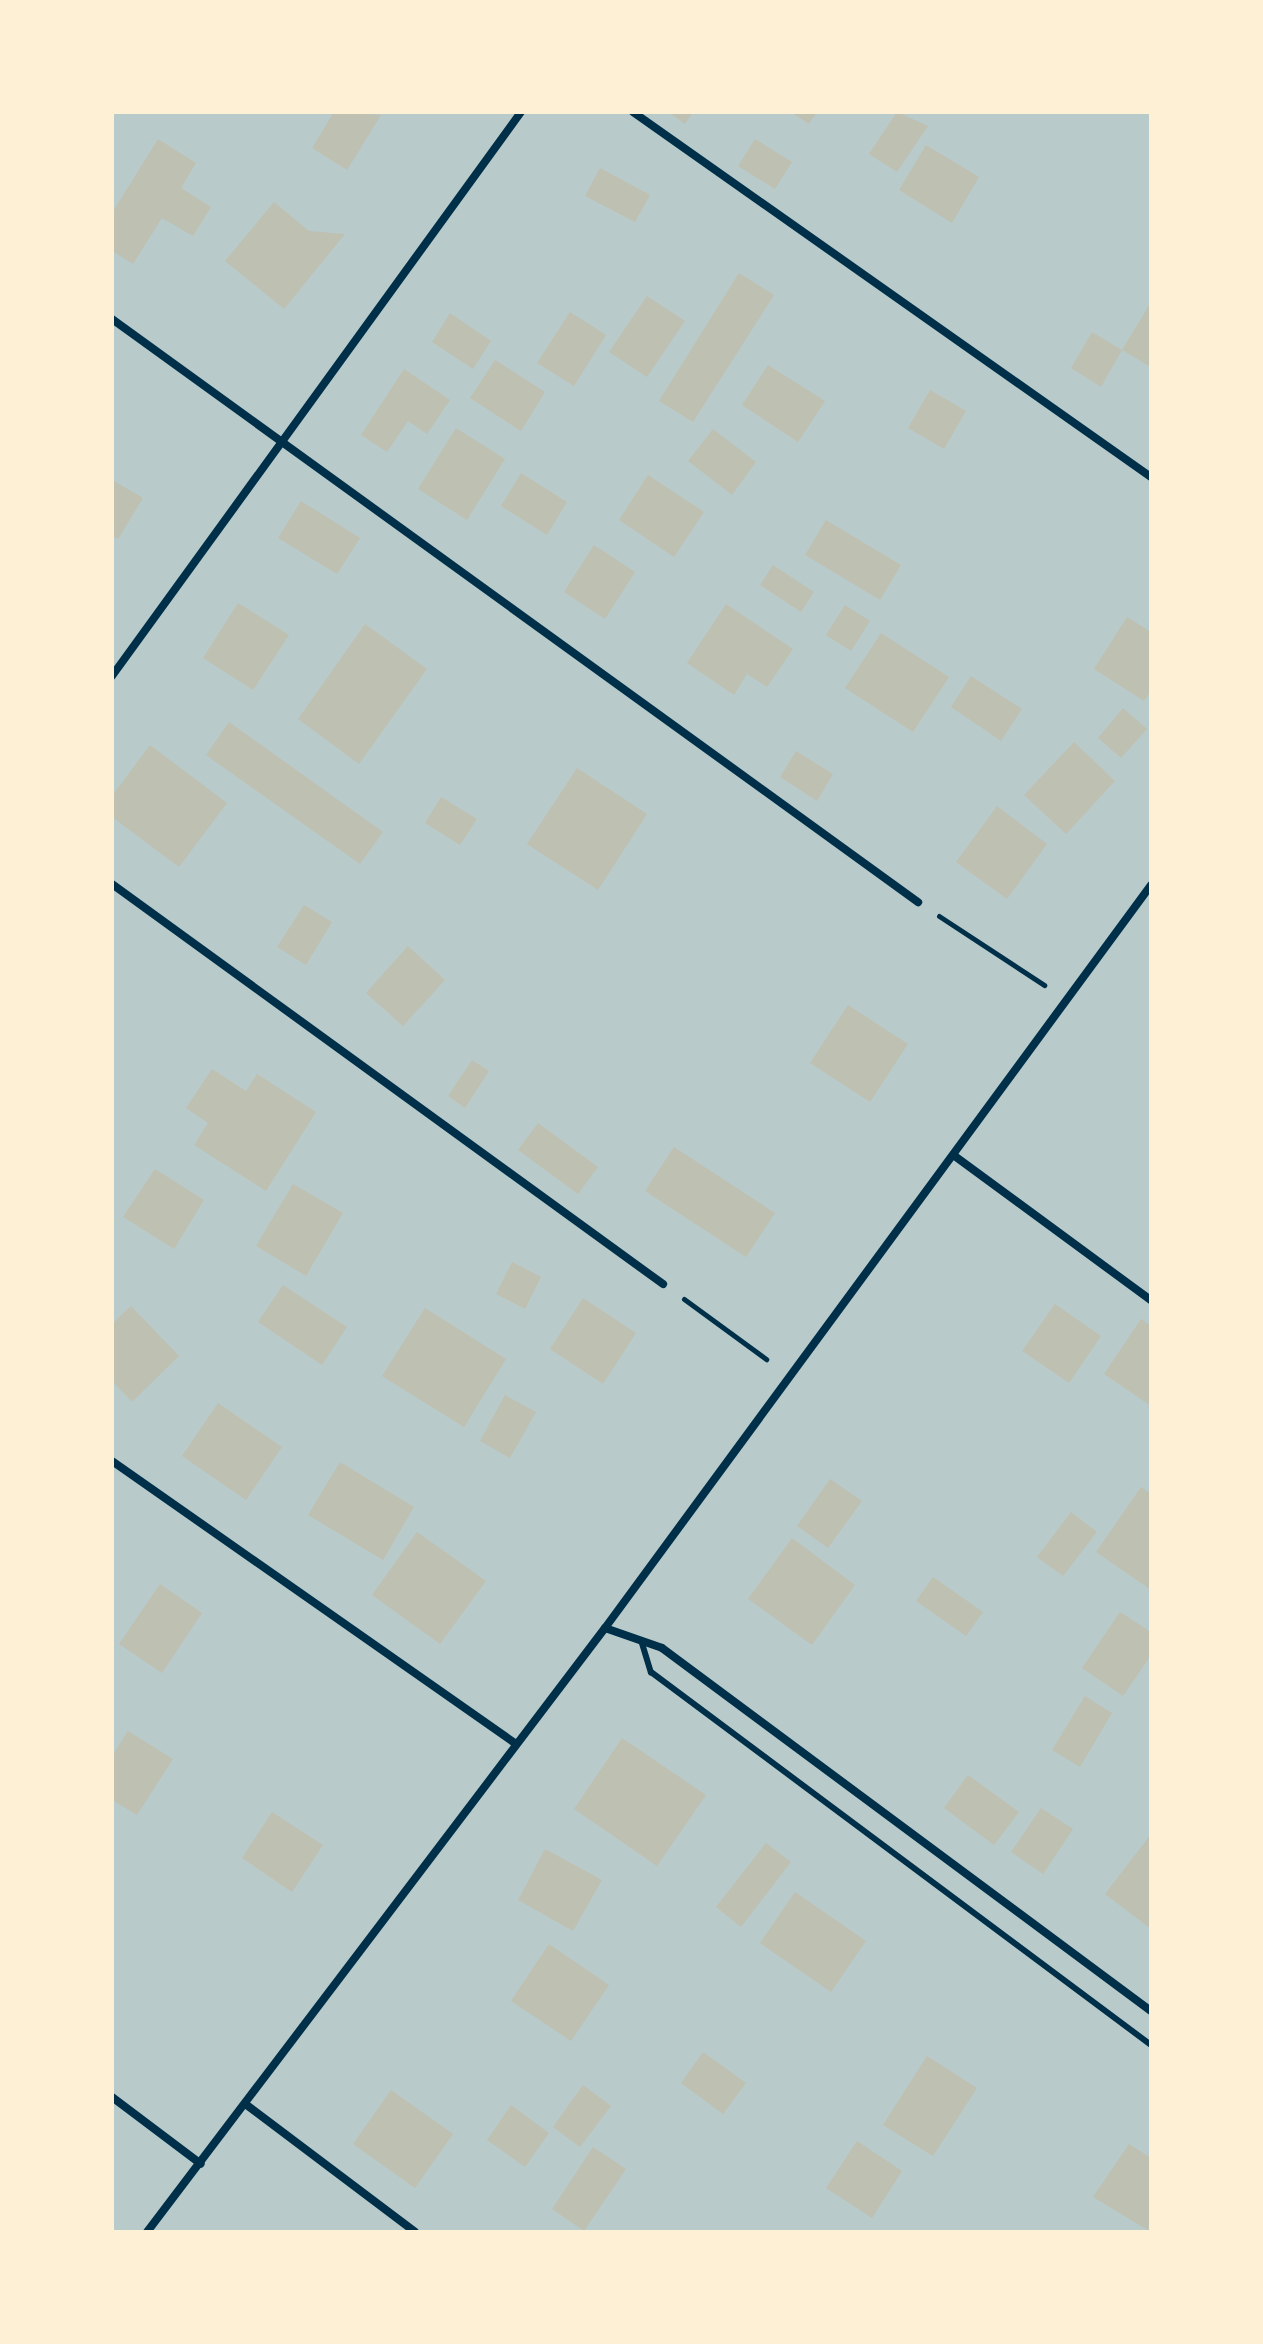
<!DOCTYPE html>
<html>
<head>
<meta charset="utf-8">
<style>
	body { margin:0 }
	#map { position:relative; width:1263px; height:2344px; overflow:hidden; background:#fdf0d5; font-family:"DM Sans",sans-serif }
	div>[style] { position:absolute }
	.green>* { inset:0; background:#b9caca }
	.building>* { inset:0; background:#bec0b2 }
	.path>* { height:5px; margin:-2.5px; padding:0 2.5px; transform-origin:2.5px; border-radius:2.5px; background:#003049 }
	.service>* { height:6px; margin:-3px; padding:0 3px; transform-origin:3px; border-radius:3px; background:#003049 }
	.minor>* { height:8px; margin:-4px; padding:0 4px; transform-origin:4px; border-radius:4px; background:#003049 }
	span { translate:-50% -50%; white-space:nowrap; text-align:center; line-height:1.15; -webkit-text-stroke:6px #fdf0d5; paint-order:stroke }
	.frame { position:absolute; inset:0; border:114px solid #fdf0d5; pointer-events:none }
</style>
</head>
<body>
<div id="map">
	<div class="green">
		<div style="clip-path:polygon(112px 112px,1151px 112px,1151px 2232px,112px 2232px)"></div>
	</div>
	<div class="building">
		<div style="clip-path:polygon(334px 112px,381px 115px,347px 170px,312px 148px)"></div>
		<div style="clip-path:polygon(668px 112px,693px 112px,685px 124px)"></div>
		<div style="clip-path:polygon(791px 112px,817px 112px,809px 124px)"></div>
		<div style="clip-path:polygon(897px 112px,928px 126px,897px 172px,869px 154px)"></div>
		<div style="clip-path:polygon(158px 139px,196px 163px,181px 188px,211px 207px,193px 236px,162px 218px,133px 264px,112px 251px,112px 213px)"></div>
		<div style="clip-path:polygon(755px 139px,792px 162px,775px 189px,738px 166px)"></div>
		<div style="clip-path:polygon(926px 145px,979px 177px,952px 223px,899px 190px)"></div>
		<div style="clip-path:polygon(600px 168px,650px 195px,635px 222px,585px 196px)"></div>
		<div style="clip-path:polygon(274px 202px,309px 231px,345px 234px,284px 309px,225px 261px)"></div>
		<div style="clip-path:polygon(739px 273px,774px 295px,693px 422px,659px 401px)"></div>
		<div style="clip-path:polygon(647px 296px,685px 321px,647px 377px,609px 352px)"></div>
		<div style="clip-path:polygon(1151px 302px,1151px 367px,1122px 350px)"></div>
		<div style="clip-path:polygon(570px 312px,606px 335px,574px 386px,537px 363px)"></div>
		<div style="clip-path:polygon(450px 313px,491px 341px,473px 369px,432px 342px)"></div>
		<div style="clip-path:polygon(1092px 332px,1122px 350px,1101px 387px,1071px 368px)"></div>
		<div style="clip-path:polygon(495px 360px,545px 392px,521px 431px,470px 398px)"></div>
		<div style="clip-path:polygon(768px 365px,825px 401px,798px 442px,742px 405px)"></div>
		<div style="clip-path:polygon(404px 369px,450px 400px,427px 434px,408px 421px,387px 452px,361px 435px)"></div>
		<div style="clip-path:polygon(930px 390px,966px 411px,944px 449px,908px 428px)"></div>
		<div style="clip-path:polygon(456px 428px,505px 459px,467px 520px,418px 489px)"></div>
		<div style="clip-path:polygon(713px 429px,756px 462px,732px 495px,688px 461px)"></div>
		<div style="clip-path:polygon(521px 473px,567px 502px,547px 535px,501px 506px)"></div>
		<div style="clip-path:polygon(648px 475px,704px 512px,674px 557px,619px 520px)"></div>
		<div style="clip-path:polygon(112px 480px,143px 498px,118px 539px,112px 536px)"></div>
		<div style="clip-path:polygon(301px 501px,360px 538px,337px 574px,278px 538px)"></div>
		<div style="clip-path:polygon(826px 520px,901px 565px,880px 600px,805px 555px)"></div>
		<div style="clip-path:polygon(594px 545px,635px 572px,605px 619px,564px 592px)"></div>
		<div style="clip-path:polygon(773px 565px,814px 592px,801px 612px,760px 585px)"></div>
		<div style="clip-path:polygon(238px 603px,289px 635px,253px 690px,203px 658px)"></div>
		<div style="clip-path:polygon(726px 604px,793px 649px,767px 687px,747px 674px,734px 695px,687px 663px)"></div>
		<div style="clip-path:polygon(845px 605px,870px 621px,851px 651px,826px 635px)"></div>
		<div style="clip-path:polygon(1127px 617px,1151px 632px,1151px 691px,1144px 701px,1094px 669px)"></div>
		<div style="clip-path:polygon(365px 624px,427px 669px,359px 764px,298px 719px)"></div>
		<div style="clip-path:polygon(881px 633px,949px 677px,913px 732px,845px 688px)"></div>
		<div style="clip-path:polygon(971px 676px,1022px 709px,1001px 741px,951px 707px)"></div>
		<div style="clip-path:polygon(1123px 708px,1147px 729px,1121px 758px,1098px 738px)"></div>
		<div style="clip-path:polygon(229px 722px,383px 832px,360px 864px,206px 755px)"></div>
		<div style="clip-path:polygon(1074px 742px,1115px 781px,1066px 834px,1024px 795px)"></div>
		<div style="clip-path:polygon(150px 745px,227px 803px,179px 867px,112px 817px,112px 796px)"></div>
		<div style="clip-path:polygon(796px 751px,833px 774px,817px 801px,780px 777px)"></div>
		<div style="clip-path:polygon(577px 768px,647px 814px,598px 890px,527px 844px)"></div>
		<div style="clip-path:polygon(441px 797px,477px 819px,460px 845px,425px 823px)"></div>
		<div style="clip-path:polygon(997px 806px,1047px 844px,1007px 899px,956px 862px)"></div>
		<div style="clip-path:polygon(304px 905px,332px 922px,306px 965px,277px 947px)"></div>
		<div style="clip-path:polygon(408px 946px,445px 980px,403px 1026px,366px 993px)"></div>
		<div style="clip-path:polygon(848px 1005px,908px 1044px,870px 1102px,810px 1063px)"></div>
		<div style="clip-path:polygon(472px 1060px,489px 1071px,465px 1108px,448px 1096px)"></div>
		<div style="clip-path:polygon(212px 1069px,246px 1091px,257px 1074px,316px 1112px,266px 1191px,194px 1145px,208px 1123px,186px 1108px)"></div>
		<div style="clip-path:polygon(538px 1123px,598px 1167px,578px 1194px,518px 1150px)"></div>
		<div style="clip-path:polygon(674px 1147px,775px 1213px,746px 1257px,645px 1191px)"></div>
		<div style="clip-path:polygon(155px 1169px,204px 1200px,174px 1249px,123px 1217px)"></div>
		<div style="clip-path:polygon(293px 1184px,343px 1213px,306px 1276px,256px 1246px)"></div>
		<div style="clip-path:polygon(512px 1262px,541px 1277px,525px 1309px,496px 1294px)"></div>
		<div style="clip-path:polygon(283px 1285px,347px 1327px,322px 1365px,258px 1322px)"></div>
		<div style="clip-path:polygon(583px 1298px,636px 1333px,603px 1384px,550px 1349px)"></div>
		<div style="clip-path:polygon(1055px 1304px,1101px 1336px,1069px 1383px,1022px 1351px)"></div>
		<div style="clip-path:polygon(131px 1306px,179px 1356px,132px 1402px,112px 1381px,112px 1324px)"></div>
		<div style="clip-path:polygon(425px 1308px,506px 1359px,464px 1427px,382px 1376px)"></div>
		<div style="clip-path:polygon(1141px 1319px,1151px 1326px,1151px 1406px,1104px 1374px)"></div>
		<div style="clip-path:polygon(505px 1395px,536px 1412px,510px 1458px,480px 1441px)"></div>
		<div style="clip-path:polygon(218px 1403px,282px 1447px,246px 1500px,182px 1456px)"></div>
		<div style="clip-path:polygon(340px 1462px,414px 1507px,383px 1560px,308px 1515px)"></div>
		<div style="clip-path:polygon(830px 1479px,862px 1501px,828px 1548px,797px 1526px)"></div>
		<div style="clip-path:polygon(1141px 1487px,1151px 1494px,1151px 1590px,1096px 1552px)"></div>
		<div style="clip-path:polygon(1071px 1512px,1097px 1532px,1063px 1576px,1037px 1557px)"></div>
		<div style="clip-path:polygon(417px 1532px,486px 1581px,440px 1644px,372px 1595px)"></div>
		<div style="clip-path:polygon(792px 1538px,855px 1585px,812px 1645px,748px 1599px)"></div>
		<div style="clip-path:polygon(933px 1577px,983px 1612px,966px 1636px,916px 1601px)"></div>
		<div style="clip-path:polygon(160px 1584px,202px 1613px,162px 1673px,119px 1644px)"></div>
		<div style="clip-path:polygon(1120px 1612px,1151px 1632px,1151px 1655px,1123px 1696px,1082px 1668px)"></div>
		<div style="clip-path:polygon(1085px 1696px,1112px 1713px,1080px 1767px,1052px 1750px)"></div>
		<div style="clip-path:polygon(128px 1731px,173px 1759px,137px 1815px,112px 1800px,112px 1756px)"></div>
		<div style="clip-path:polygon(622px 1738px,706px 1795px,657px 1866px,574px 1809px)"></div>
		<div style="clip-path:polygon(968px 1775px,1019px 1812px,994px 1845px,944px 1808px)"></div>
		<div style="clip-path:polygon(1041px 1808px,1073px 1829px,1043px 1874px,1011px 1852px)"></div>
		<div style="clip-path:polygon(272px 1812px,323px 1845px,292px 1892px,242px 1858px)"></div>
		<div style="clip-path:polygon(1151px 1834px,1151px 1929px,1105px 1894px)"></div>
		<div style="clip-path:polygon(766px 1843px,791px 1862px,741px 1927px,716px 1907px)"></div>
		<div style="clip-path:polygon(545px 1849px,602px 1880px,573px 1931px,518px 1900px)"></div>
		<div style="clip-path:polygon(795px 1892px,866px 1941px,831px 1992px,760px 1943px)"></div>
		<div style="clip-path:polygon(549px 1944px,609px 1985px,571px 2041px,511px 2001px)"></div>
		<div style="clip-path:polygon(703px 2052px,746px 2083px,723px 2114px,681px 2083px)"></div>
		<div style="clip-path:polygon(927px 2056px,977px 2088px,933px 2156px,883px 2125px)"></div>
		<div style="clip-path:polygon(583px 2085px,611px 2106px,580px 2147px,553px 2127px)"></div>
		<div style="clip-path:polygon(391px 2090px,453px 2134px,415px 2188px,353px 2144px)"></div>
		<div style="clip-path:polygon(511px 2105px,549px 2133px,525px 2167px,487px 2140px)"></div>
		<div style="clip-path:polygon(857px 2141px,902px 2171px,872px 2218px,826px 2188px)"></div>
		<div style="clip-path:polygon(1129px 2144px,1151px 2158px,1151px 2232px,1093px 2197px)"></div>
		<div style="clip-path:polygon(593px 2147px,626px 2169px,584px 2231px,552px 2209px)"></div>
	</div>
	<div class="path">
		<div style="left:939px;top:916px;width:126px;rotate:33.3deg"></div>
		<div style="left:684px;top:1299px;width:102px;rotate:36.2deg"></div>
	</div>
	<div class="service">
		<div style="left:641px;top:1640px;width:34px;rotate:73deg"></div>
		<div style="left:651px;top:1672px;width:624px;rotate:36.72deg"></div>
	</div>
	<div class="minor">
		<div style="left:633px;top:112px;width:634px;rotate:35.17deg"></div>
		<div style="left:112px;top:319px;width:995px;rotate:35.88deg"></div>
		<div style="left:112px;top:676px;width:697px;rotate:-54.05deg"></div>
		<div style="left:112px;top:884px;width:681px;rotate:35.98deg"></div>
		<div style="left:956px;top:1157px;width:242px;rotate:36.3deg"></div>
		<div style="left:112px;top:1461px;width:493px;rotate:35deg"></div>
		<div style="left:605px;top:1628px;width:60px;rotate:19.3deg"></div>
		<div style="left:662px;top:1648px;width:609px;rotate:36.59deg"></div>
		<div style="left:112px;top:2097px;width:111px;rotate:37deg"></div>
		<div style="left:248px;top:2106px;width:209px;rotate:37deg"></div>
		<div style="left:147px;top:2232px;width:758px;rotate:-52.83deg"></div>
		<div style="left:605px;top:1628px;width:922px;rotate:-53.69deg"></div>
	</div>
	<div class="frame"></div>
</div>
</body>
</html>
